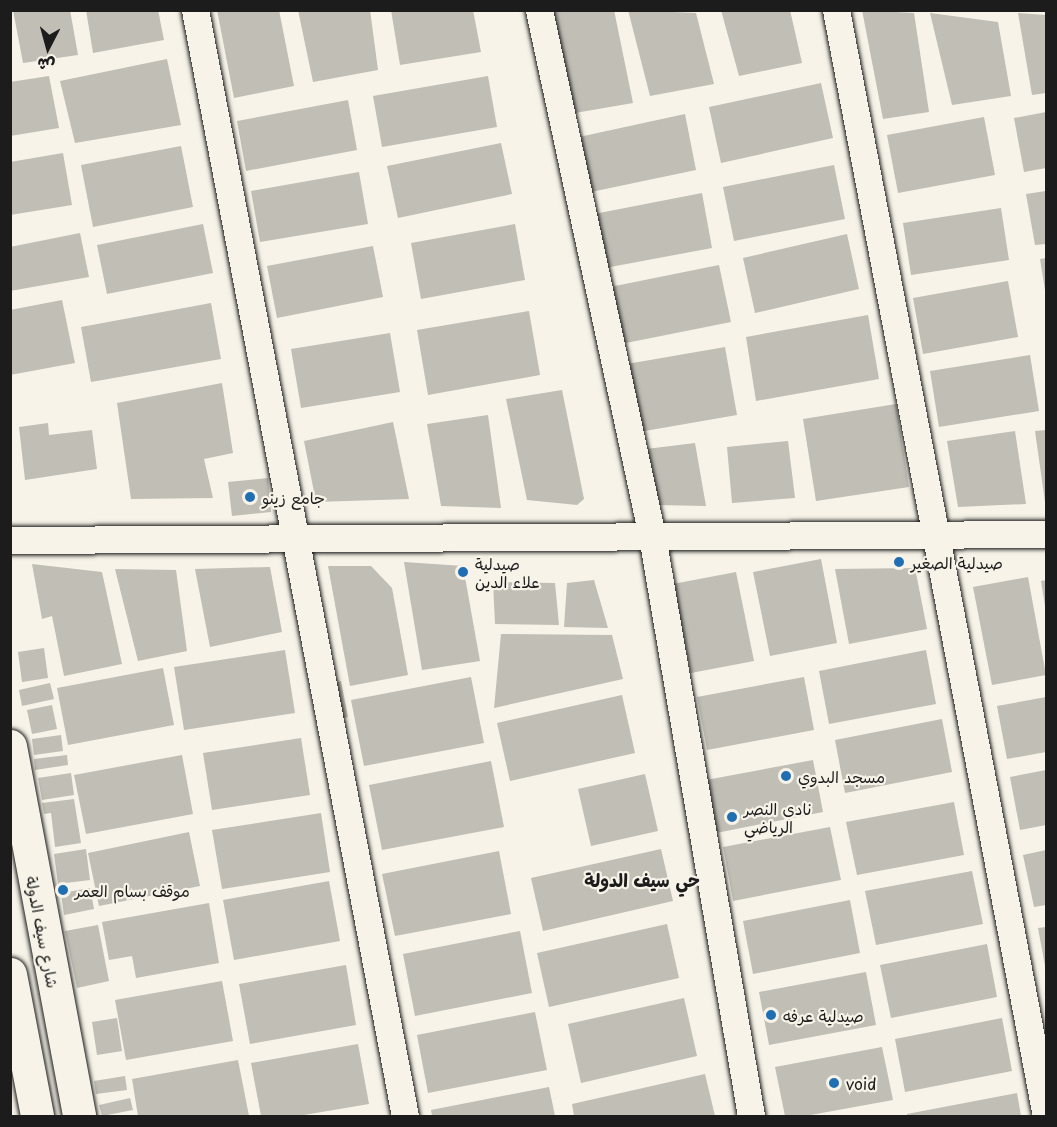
<!DOCTYPE html>
<html>
<head>
<meta charset="utf-8">
<style>
	body { margin:0 }
	#map { position:relative; width:1057px; height:1127px; overflow:hidden; background:#f7f3e8; font-family:"Playpen Sans","Playpen Sans Arabic",sans-serif }
	div>[style] { position:absolute }
	.building>* { inset:0; background:#c0beb5 }
	.roads { filter:drop-shadow(0 0 2px #1c1c1c) drop-shadow(0 0 2px #1c1c1c) }
	.street>* { height:27px; margin:-13.5px; padding:0 13.5px; transform-origin:13.5px; border-radius:13.5px; background:#f7f3e8 }
	.primary>* { height:33px; margin:-16.5px; padding:0 16.5px; transform-origin:16.5px; border-radius:16.5px; background:#f7f3e8 }
	.dots>* { width:16px; height:16px; translate:-50% -50%; box-sizing:border-box; border:3px solid #f7f3e8; border-radius:50% }
	span { translate:-50% -50%; white-space:nowrap; text-align:center; line-height:1.15; -webkit-text-stroke:4.5px #f7f3e8; paint-order:stroke }
	.poi-label { font-size:16px; color:#1c1c1c }
	.left { translate:0 -50%; text-align:left }
	.street-label { font-size:16px; color:#1c1c1c }
	.neighbourhood-label { font-size:18px; color:#1c1c1c; font-weight:700 }
	.frame { position:absolute; inset:0; border:12px solid #1c1c1c; pointer-events:none }
	.north { position:absolute; left:18px; top:18px; width:60px; height:60px; -webkit-text-stroke:4px #f7f3e8; paint-order:stroke; rotate:186deg; font-size:16px; font-weight:700; line-height:24px; text-align:center; color:#1c1c1c }
	.north::after { content:''; display:block; margin:auto; width:21px; height:27px; background:#1c1c1c; clip-path:polygon(50% 0,100% 100%,50% 72%,0 100%) }
</style>
</head>
<body>
<div id="map">
	<div class="building">
		<div style="clip-path:polygon(13px 10px,70px 10px,78px 55px,23px 63px)"></div>
		<div style="clip-path:polygon(86px 10px,158px 10px,164px 40px,93px 53px)"></div>
		<div style="clip-path:polygon(217px 10px,279px 10px,294px 86px,234px 98px)"></div>
		<div style="clip-path:polygon(298px 10px,370px 10px,378px 70px,313px 82px)"></div>
		<div style="clip-path:polygon(391px 10px,473px 10px,481px 52px,400px 65px)"></div>
		<div style="clip-path:polygon(551px 10px,614px 10px,633px 103px,575px 113px)"></div>
		<div style="clip-path:polygon(628px 10px,696px 13px,714px 84px,650px 96px)"></div>
		<div style="clip-path:polygon(721px 10px,790px 10px,802px 63px,739px 76px)"></div>
		<div style="clip-path:polygon(862px 10px,914px 13px,929px 112px,883px 119px)"></div>
		<div style="clip-path:polygon(930px 13px,998px 22px,1011px 96px,952px 105px)"></div>
		<div style="clip-path:polygon(1018px 13px,1046px 15px,1046px 93px,1032px 95px)"></div>
		<div style="clip-path:polygon(167px 59px,181px 125px,75px 143px,60px 81px)"></div>
		<div style="clip-path:polygon(49px 76px,59px 128px,10px 136px,10px 82px)"></div>
		<div style="clip-path:polygon(488px 76px,497px 127px,382px 147px,373px 96px)"></div>
		<div style="clip-path:polygon(821px 83px,833px 138px,721px 163px,709px 107px)"></div>
		<div style="clip-path:polygon(348px 100px,357px 150px,246px 171px,237px 121px)"></div>
		<div style="clip-path:polygon(1046px 112px,1046px 168px,1024px 172px,1014px 118px)"></div>
		<div style="clip-path:polygon(685px 114px,696px 170px,591px 192px,579px 137px)"></div>
		<div style="clip-path:polygon(984px 117px,995px 175px,898px 193px,887px 135px)"></div>
		<div style="clip-path:polygon(501px 143px,512px 194px,398px 218px,387px 166px)"></div>
		<div style="clip-path:polygon(181px 146px,193px 207px,93px 227px,81px 165px)"></div>
		<div style="clip-path:polygon(63px 153px,72px 205px,10px 215px,10px 162px)"></div>
		<div style="clip-path:polygon(834px 165px,845px 219px,734px 241px,723px 187px)"></div>
		<div style="clip-path:polygon(359px 172px,368px 224px,260px 242px,251px 191px)"></div>
		<div style="clip-path:polygon(1046px 191px,1046px 244px,1035px 245px,1026px 194px)"></div>
		<div style="clip-path:polygon(702px 193px,712px 248px,605px 268px,594px 214px)"></div>
		<div style="clip-path:polygon(1001px 208px,1009px 260px,911px 275px,903px 223px)"></div>
		<div style="clip-path:polygon(203px 224px,213px 273px,107px 294px,97px 245px)"></div>
		<div style="clip-path:polygon(515px 224px,525px 280px,421px 299px,411px 243px)"></div>
		<div style="clip-path:polygon(80px 233px,89px 277px,10px 291px,10px 247px)"></div>
		<div style="clip-path:polygon(847px 234px,859px 289px,755px 313px,743px 258px)"></div>
		<div style="clip-path:polygon(373px 246px,383px 297px,277px 318px,267px 266px)"></div>
		<div style="clip-path:polygon(1046px 258px,1046px 290px,1045px 290px,1040px 259px)"></div>
		<div style="clip-path:polygon(719px 265px,731px 322px,621px 344px,610px 287px)"></div>
		<div style="clip-path:polygon(1008px 281px,1018px 337px,923px 354px,913px 298px)"></div>
		<div style="clip-path:polygon(62px 300px,75px 363px,10px 375px,10px 310px)"></div>
		<div style="clip-path:polygon(211px 303px,221px 359px,91px 382px,81px 327px)"></div>
		<div style="clip-path:polygon(529px 311px,540px 375px,428px 395px,417px 330px)"></div>
		<div style="clip-path:polygon(868px 315px,879px 379px,756px 401px,746px 337px)"></div>
		<div style="clip-path:polygon(390px 333px,400px 392px,301px 408px,291px 349px)"></div>
		<div style="clip-path:polygon(725px 347px,737px 415px,639px 432px,627px 364px)"></div>
		<div style="clip-path:polygon(1030px 355px,1039px 411px,939px 427px,930px 371px)"></div>
		<div style="clip-path:polygon(222px 383px,233px 453px,204px 459px,213px 498px,131px 499px,117px 403px)"></div>
		<div style="clip-path:polygon(562px 390px,584px 499px,577px 505px,527px 500px,506px 399px)"></div>
		<div style="clip-path:polygon(896px 404px,909px 487px,816px 501px,803px 419px)"></div>
		<div style="clip-path:polygon(488px 415px,501px 508px,441px 506px,427px 424px)"></div>
		<div style="clip-path:polygon(393px 422px,409px 499px,316px 502px,304px 441px)"></div>
		<div style="clip-path:polygon(48px 423px,49px 435px,92px 430px,97px 469px,25px 480px,19px 427px)"></div>
		<div style="clip-path:polygon(1046px 430px,1046px 502px,1045px 502px,1035px 431px)"></div>
		<div style="clip-path:polygon(1015px 431px,1026px 504px,958px 507px,947px 441px)"></div>
		<div style="clip-path:polygon(788px 441px,795px 498px,732px 503px,727px 447px)"></div>
		<div style="clip-path:polygon(695px 443px,706px 506px,656px 505px,646px 449px)"></div>
		<div style="clip-path:polygon(268px 478px,271px 512px,232px 516px,228px 482px)"></div>
		<div style="clip-path:polygon(821px 559px,837px 643px,770px 656px,753px 572px)"></div>
		<div style="clip-path:polygon(404px 562px,463px 566px,480px 661px,422px 670px)"></div>
		<div style="clip-path:polygon(32px 564px,102px 572px,122px 664px,64px 676px,52px 616px,42px 619px)"></div>
		<div style="clip-path:polygon(328px 566px,371px 566px,392px 588px,408px 675px,350px 686px)"></div>
		<div style="clip-path:polygon(270px 567px,282px 632px,210px 647px,195px 569px)"></div>
		<div style="clip-path:polygon(915px 568px,927px 629px,849px 644px,835px 569px)"></div>
		<div style="clip-path:polygon(115px 569px,176px 570px,187px 651px,138px 661px)"></div>
		<div style="clip-path:polygon(736px 572px,754px 661px,691px 673px,673px 584px)"></div>
		<div style="clip-path:polygon(1028px 577px,1046px 675px,992px 685px,973px 587px)"></div>
		<div style="clip-path:polygon(594px 580px,608px 628px,564px 627px,567px 583px)"></div>
		<div style="clip-path:polygon(1046px 580px,1046px 606px,1045px 606px,1041px 581px)"></div>
		<div style="clip-path:polygon(493px 582px,555px 583px,559px 625px,495px 624px)"></div>
		<div style="clip-path:polygon(501px 634px,612px 635px,623px 679px,494px 708px)"></div>
		<div style="clip-path:polygon(44px 648px,48px 678px,22px 682px,18px 652px)"></div>
		<div style="clip-path:polygon(285px 650px,295px 713px,184px 730px,174px 667px)"></div>
		<div style="clip-path:polygon(926px 650px,936px 704px,829px 724px,819px 671px)"></div>
		<div style="clip-path:polygon(163px 668px,174px 725px,68px 745px,57px 688px)"></div>
		<div style="clip-path:polygon(471px 677px,484px 743px,364px 766px,351px 700px)"></div>
		<div style="clip-path:polygon(804px 677px,814px 730px,707px 750px,697px 697px)"></div>
		<div style="clip-path:polygon(341px 681px,348px 717px,336px 720px,329px 683px)"></div>
		<div style="clip-path:polygon(50px 683px,54px 699px,22px 706px,19px 690px)"></div>
		<div style="clip-path:polygon(622px 695px,635px 753px,510px 781px,497px 723px)"></div>
		<div style="clip-path:polygon(1046px 697px,1046px 752px,1007px 759px,997px 706px)"></div>
		<div style="clip-path:polygon(52px 705px,57px 729px,32px 734px,27px 710px)"></div>
		<div style="clip-path:polygon(942px 719px,952px 772px,845px 793px,835px 740px)"></div>
		<div style="clip-path:polygon(61px 735px,63px 751px,34px 755px,32px 739px)"></div>
		<div style="clip-path:polygon(301px 738px,310px 795px,212px 810px,203px 753px)"></div>
		<div style="clip-path:polygon(67px 755px,68px 765px,35px 770px,34px 759px)"></div>
		<div style="clip-path:polygon(182px 755px,193px 814px,86px 834px,74px 775px)"></div>
		<div style="clip-path:polygon(813px 760px,823px 812px,716px 833px,706px 780px)"></div>
		<div style="clip-path:polygon(491px 761px,504px 827px,382px 850px,369px 785px)"></div>
		<div style="clip-path:polygon(1046px 770px,1046px 825px,1020px 830px,1010px 777px)"></div>
		<div style="clip-path:polygon(71px 773px,74px 795px,42px 800px,38px 778px)"></div>
		<div style="clip-path:polygon(645px 774px,658px 831px,591px 846px,578px 789px)"></div>
		<div style="clip-path:polygon(74px 799px,81px 843px,55px 847px,51px 813px,44px 814px,42px 803px)"></div>
		<div style="clip-path:polygon(954px 802px,964px 855px,857px 875px,846px 822px)"></div>
		<div style="clip-path:polygon(321px 813px,330px 872px,222px 889px,212px 830px)"></div>
		<div style="clip-path:polygon(830px 827px,841px 880px,733px 901px,723px 847px)"></div>
		<div style="clip-path:polygon(189px 832px,200px 886px,99px 906px,88px 853px)"></div>
		<div style="clip-path:polygon(86px 849px,90px 880px,58px 884px,54px 854px)"></div>
		<div style="clip-path:polygon(661px 849px,673px 901px,543px 931px,531px 878px)"></div>
		<div style="clip-path:polygon(1046px 850px,1046px 905px,1034px 907px,1023px 855px)"></div>
		<div style="clip-path:polygon(499px 851px,511px 914px,395px 936px,382px 874px)"></div>
		<div style="clip-path:polygon(972px 871px,983px 924px,876px 945px,865px 891px)"></div>
		<div style="clip-path:polygon(329px 881px,340px 941px,234px 960px,223px 900px)"></div>
		<div style="clip-path:polygon(90px 888px,94px 909px,64px 915px,61px 893px)"></div>
		<div style="clip-path:polygon(850px 900px,860px 953px,753px 974px,743px 921px)"></div>
		<div style="clip-path:polygon(209px 903px,219px 963px,136px 978px,132px 956px,109px 960px,102px 922px)"></div>
		<div style="clip-path:polygon(667px 924px,679px 978px,549px 1007px,537px 953px)"></div>
		<div style="clip-path:polygon(98px 925px,109px 981px,77px 988px,65px 931px)"></div>
		<div style="clip-path:polygon(1046px 927px,1046px 966px,1045px 966px,1038px 928px)"></div>
		<div style="clip-path:polygon(520px 931px,532px 993px,415px 1016px,403px 954px)"></div>
		<div style="clip-path:polygon(987px 944px,997px 997px,891px 1018px,880px 965px)"></div>
		<div style="clip-path:polygon(346px 965px,356px 1025px,250px 1044px,239px 984px)"></div>
		<div style="clip-path:polygon(866px 972px,876px 1025px,769px 1045px,759px 992px)"></div>
		<div style="clip-path:polygon(222px 981px,233px 1041px,126px 1060px,115px 1000px)"></div>
		<div style="clip-path:polygon(684px 998px,697px 1056px,581px 1083px,568px 1024px)"></div>
		<div style="clip-path:polygon(535px 1012px,547px 1070px,428px 1093px,417px 1035px)"></div>
		<div style="clip-path:polygon(117px 1018px,122px 1051px,97px 1055px,92px 1022px)"></div>
		<div style="clip-path:polygon(1002px 1018px,1012px 1071px,905px 1092px,895px 1039px)"></div>
		<div style="clip-path:polygon(358px 1044px,369px 1104px,298px 1116px,261px 1116px,251px 1063px)"></div>
		<div style="clip-path:polygon(882px 1047px,893px 1100px,805px 1116px,785px 1116px,775px 1067px)"></div>
		<div style="clip-path:polygon(238px 1060px,249px 1116px,138px 1116px,132px 1079px)"></div>
		<div style="clip-path:polygon(705px 1074px,715px 1116px,574px 1116px,572px 1104px)"></div>
		<div style="clip-path:polygon(125px 1076px,127px 1090px,96px 1094px,94px 1081px)"></div>
		<div style="clip-path:polygon(549px 1087px,555px 1116px,432px 1116px,431px 1110px)"></div>
		<div style="clip-path:polygon(1017px 1093px,1021px 1116px,907px 1116px,907px 1114px)"></div>
		<div style="clip-path:polygon(130px 1098px,133px 1110px,102px 1116px,99px 1105px)"></div>
	</div>
	<div class="roads">
		<div class="street">
			<div style="left:195px;top:10px;width:1126px;rotate:79.25deg"></div>
			<div style="left:539px;top:10px;width:538px;rotate:77.88deg"></div>
			<div style="left:652px;top:536px;width:588px;rotate:80.31deg"></div>
			<div style="left:836px;top:10px;width:1126px;rotate:79.25deg"></div>
			<div style="left:10px;top:540px;width:1036px;rotate:-0.33deg"></div>
		</div>
		<div class="primary">
			<div style="left:10px;top:746px;width:376px;rotate:79.4deg"></div>
			<div style="left:10px;top:974px;width:145px;rotate:79.2deg"></div>
		</div>
	</div>
	<div class="dots">
		<div style="left:250px;top:497px;background:#1f6fb2"></div>
		<div style="left:899px;top:562px;background:#1f6fb2"></div>
		<div style="left:463px;top:572px;background:#1f6fb2"></div>
		<div style="left:786px;top:776px;background:#1f6fb2"></div>
		<div style="left:732px;top:817px;background:#1f6fb2"></div>
		<div style="left:63px;top:890px;background:#1f6fb2"></div>
		<div style="left:771px;top:1015px;background:#1f6fb2"></div>
		<div style="left:834px;top:1083px;background:#1f6fb2"></div>
	</div>
	<div class="poi-label">
		<span class="left" style="left:262px;top:497px">جامع زينو</span>
		<span class="left" style="left:911px;top:562px">صيدلية الصغير</span>
		<span class="left" style="left:475px;top:572px">صيدلية<br>علاء الدين</span>
		<span class="left" style="left:798px;top:776px">مسجد البدوي</span>
		<span class="left" style="left:744px;top:817px">نادي النصر<br>الرياضي</span>
		<span class="left" style="left:75px;top:890px">موقف بسام العمر</span>
		<span class="left" style="left:783px;top:1015px">صيدلية عرفه</span>
		<span class="left" style="left:846px;top:1083px">void</span>
	</div>
	<div class="street-label">
		<span style="left:43px;top:932px;rotate:79deg">شارع سيف الدولة</span>
	</div>
	<div class="neighbourhood-label">
		<span style="left:642px;top:880px">حي سيف الدولة</span>
	</div>
	<div class="frame"></div>
	<div class="north">ش</div>
</div>
</body>
</html>
